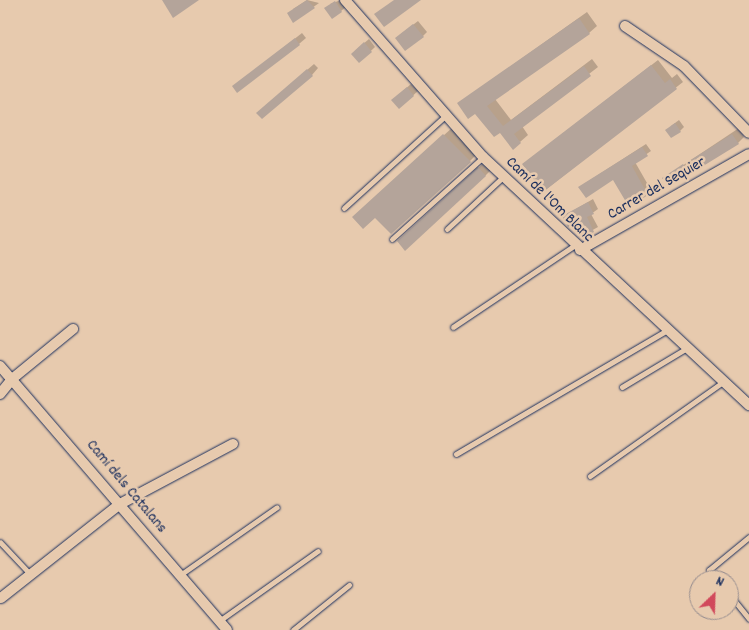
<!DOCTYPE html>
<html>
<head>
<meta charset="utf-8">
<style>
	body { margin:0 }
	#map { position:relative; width:749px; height:630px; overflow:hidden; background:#e7caae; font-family:Dekko,sans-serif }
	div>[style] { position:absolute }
	.shadow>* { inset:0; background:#0003 }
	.building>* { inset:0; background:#b4a49a }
	.roads { filter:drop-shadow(0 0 1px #1b2f5e) drop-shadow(0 0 1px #1b2f5e) }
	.lane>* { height:5px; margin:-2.5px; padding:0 2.5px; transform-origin:2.5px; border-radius:2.5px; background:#e7caae }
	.street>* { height:10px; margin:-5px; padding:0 5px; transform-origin:5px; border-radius:5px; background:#e7caae }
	span { translate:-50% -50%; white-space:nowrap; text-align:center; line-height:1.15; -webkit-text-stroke:5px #e7caae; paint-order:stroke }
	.street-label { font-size:16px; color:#1b2f5e }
	.north { position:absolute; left:689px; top:570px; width:50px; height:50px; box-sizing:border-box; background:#e7caae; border:1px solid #958c8e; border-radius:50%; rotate:24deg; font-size:14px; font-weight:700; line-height:20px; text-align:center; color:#1b2f5e }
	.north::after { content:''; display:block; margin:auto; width:18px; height:22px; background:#d1495b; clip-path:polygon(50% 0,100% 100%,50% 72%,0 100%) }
</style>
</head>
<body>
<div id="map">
	<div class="shadow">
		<div style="clip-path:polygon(307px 0,319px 3px,294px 21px,293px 9px)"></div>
		<div style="clip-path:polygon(341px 0,346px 7px,341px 11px,330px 4px)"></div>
		<div style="clip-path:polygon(587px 12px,597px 26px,589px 33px,495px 99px,511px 120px,592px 59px,598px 67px,522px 126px,528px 135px,520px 142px,459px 103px)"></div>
		<div style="clip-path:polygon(418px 21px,427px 32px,423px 36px,401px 34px)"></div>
		<div style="clip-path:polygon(302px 33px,306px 38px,299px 44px,234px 86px)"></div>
		<div style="clip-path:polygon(369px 39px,375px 47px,359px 62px,356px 50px)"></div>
		<div style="clip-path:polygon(658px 60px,672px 78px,677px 74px,683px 82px,544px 191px,531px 158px)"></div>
		<div style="clip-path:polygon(314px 64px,318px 68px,312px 75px,264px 107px)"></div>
		<div style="clip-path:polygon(411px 84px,418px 91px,399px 108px,397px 96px)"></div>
		<div style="clip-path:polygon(679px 120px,684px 127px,680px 131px,671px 126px)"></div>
		<div style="clip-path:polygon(453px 127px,478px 153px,470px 161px,375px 216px,363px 208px)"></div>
		<div style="clip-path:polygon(739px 128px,744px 137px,738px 143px,664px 178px)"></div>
		<div style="clip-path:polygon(646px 144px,651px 151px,635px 162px,651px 190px,647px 194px,614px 179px,584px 184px)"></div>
		<div style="clip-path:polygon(487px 160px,494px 167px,485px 176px,407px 233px)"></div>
		<div style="clip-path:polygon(593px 199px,598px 209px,591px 214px,598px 227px,582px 236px,575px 222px,564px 216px)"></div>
	</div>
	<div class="building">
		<div style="clip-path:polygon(162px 0,199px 0,173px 18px)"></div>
		<div style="clip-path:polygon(307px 0,315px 8px,293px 23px,287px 13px)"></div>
		<div style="clip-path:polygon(394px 0,421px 0,384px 27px,374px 14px)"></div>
		<div style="clip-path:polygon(335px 1px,342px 12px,332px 19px,324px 8px)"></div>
		<div style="clip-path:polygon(579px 18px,590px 34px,487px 106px,503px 126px,584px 66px,591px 76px,514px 134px,521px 143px,513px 150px,500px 133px,494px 137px,475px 114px,468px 119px,457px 103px)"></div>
		<div style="clip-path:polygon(413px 24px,424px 37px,405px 51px,395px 38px)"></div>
		<div style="clip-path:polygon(295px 38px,300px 45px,237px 93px,232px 86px)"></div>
		<div style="clip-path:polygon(364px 42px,372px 52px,359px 63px,351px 54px)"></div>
		<div style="clip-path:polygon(651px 65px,665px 83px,670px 79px,677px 89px,543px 192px,522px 164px)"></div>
		<div style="clip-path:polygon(307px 69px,313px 76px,262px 119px,256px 113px)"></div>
		<div style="clip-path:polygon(407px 87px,414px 96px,399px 109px,391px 100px)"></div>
		<div style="clip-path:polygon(675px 123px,681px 132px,671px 138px,665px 130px)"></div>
		<div style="clip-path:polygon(443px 134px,471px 162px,391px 234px,375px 218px,363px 229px,352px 217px)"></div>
		<div style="clip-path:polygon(732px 134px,739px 144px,695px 171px,689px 161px)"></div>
		<div style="clip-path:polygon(642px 147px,648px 156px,632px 166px,648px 195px,629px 207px,613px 180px,586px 198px,578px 187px)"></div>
		<div style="clip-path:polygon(683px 164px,687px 170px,667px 184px,662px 178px)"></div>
		<div style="clip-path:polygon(478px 167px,486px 176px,405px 251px,397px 241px)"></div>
		<div style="clip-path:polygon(588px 202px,594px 214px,587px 217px,594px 232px,582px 238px,575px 224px,568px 227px,562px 216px)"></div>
	</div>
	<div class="roads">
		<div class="lane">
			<div style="left:344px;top:208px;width:135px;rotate:-42.3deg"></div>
			<div style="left:447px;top:229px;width:78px;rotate:-42.9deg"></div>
			<div style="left:392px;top:239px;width:122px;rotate:-42deg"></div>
			<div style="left:453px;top:327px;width:147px;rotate:-33.9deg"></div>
			<div style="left:622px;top:387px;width:76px;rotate:-31deg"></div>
			<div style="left:456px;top:454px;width:245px;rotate:-30.4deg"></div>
			<div style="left:590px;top:476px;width:164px;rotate:-35.3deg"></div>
			<div style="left:0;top:542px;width:44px;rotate:46.8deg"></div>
			<div style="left:180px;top:575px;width:118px;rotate:-35deg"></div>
			<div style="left:717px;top:580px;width:13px;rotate:-129deg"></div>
			<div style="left:709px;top:570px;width:52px;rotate:-39.5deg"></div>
			<div style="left:729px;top:594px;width:32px;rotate:51deg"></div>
			<div style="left:219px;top:621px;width:121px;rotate:-35.3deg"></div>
			<div style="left:293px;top:630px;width:72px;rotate:-38.8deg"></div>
		</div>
		<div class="street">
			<div style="left:345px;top:0;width:209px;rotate:48.7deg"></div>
			<div style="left:483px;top:157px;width:364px;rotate:43deg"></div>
			<div style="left:625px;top:26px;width:71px;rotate:34.1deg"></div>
			<div style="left:684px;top:66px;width:93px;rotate:45.9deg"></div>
			<div style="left:580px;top:250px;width:194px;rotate:-29.6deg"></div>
			<div style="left:0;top:366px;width:348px;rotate:49.3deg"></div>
			<div style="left:0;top:394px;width:19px;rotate:-51deg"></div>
			<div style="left:12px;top:379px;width:79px;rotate:-39.3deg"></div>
			<div style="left:1px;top:598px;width:152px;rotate:-38.3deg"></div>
			<div style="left:120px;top:504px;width:128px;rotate:-28deg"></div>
		</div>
	</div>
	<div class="street-label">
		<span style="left:657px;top:189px;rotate:-30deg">Carrer del Sequier</span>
		<span style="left:549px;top:200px;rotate:44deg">Camí de l'Om Blanc</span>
		<span style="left:126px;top:487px;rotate:50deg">Camí dels Catalans</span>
	</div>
	<div class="north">N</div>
</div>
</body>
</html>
